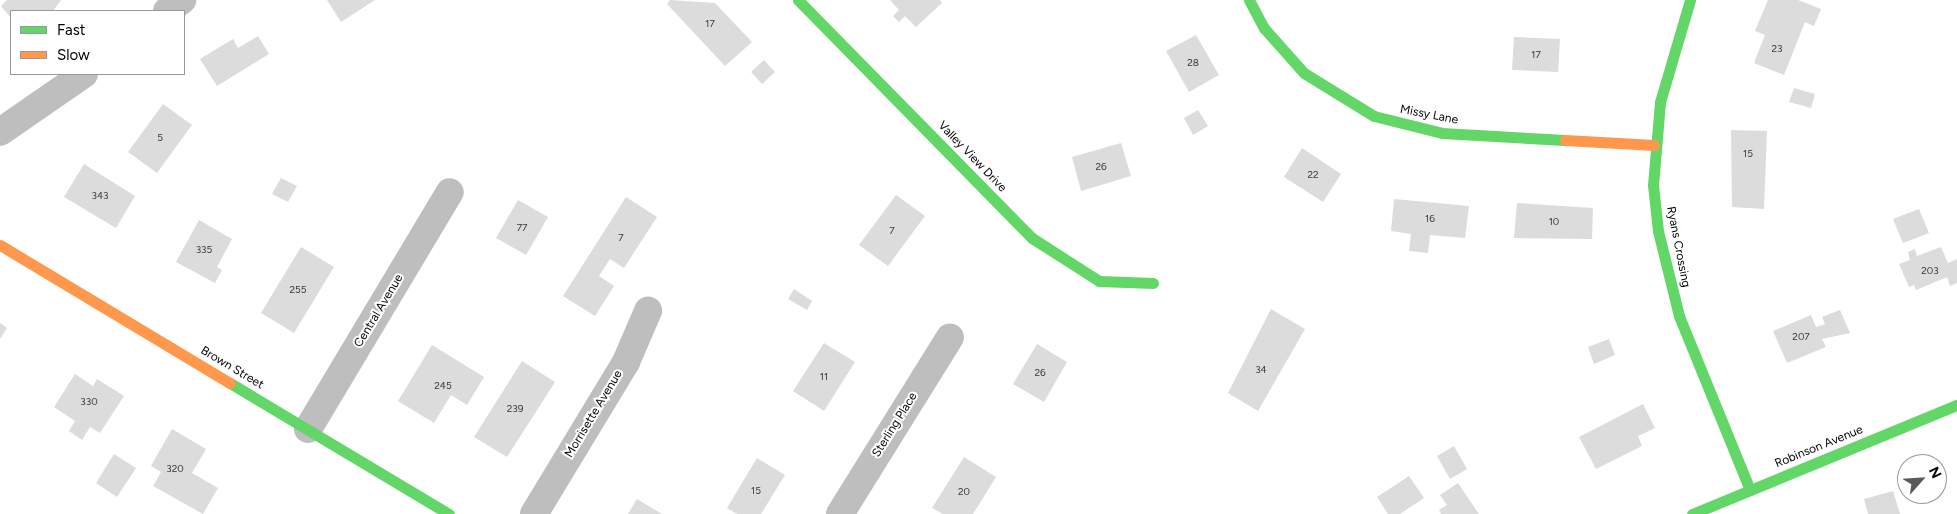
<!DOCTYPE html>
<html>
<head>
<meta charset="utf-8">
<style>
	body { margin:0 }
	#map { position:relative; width:1957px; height:514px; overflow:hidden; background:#fff; font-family:Figtree,sans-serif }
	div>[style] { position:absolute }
	.building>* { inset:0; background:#dcdcdc }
	.street>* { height:28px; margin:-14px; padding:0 14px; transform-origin:14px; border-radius:14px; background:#bebebe }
	.fast>* { height:11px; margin:-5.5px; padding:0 5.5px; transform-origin:5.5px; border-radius:5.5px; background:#63d668 }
	.slow>* { height:11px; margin:-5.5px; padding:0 5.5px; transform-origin:5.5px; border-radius:5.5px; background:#ff974d }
	span { translate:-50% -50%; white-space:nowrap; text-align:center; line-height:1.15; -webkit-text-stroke:4px #fff; paint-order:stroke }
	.number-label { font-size:10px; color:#373737 }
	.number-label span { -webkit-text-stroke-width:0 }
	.street-label { font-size:12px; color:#000 }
	.legend { position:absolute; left:10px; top:10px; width:175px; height:65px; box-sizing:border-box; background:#fff; border:1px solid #999; margin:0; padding:6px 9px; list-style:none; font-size:15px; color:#000 }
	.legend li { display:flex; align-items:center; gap:10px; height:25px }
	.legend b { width:25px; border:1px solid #999 }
	.north { position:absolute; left:1897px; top:454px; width:50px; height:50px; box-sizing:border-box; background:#fff; border:1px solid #999; border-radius:50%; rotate:64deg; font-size:14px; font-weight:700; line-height:20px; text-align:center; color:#000 }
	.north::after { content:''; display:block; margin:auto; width:18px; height:22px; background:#595959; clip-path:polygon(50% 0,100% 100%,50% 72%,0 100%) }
</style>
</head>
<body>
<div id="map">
	<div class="building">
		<div style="clip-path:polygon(7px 0,61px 0,53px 11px,11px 11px,11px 18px,1px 6px)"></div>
		<div style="clip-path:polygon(327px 0,375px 0,341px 22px)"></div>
		<div style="clip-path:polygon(670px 0,715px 3px,752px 42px,725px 66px,667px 4px)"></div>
		<div style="clip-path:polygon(890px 0,940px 0,942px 3px,916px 27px,905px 16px,899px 22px,893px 16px,899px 10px)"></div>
		<div style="clip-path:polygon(1768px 0,1798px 0,1821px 9px,1814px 26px,1805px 22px,1784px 75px,1754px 63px,1765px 35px,1755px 31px)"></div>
		<div style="clip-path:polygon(1196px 35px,1219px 75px,1189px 92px,1166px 51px)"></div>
		<div style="clip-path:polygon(258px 36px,269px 54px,217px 86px,200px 59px,233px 39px,238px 48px)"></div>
		<div style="clip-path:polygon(1514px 37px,1560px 39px,1558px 72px,1512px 70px)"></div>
		<div style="clip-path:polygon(764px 60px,775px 72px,762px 84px,751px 72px)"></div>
		<div style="clip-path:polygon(1794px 88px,1815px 94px,1811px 108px,1789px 102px)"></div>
		<div style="clip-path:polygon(163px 104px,192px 125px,157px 173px,128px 152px)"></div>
		<div style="clip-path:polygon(1198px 110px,1208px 126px,1193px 135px,1184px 118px)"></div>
		<div style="clip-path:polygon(1731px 130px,1767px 131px,1764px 209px,1732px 207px)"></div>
		<div style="clip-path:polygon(1121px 143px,1131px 176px,1081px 191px,1072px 157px)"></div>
		<div style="clip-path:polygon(1302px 148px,1341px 174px,1323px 202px,1284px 177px)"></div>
		<div style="clip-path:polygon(84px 164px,135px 196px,116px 228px,64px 197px)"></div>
		<div style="clip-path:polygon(281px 178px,297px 186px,288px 202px,272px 194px)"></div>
		<div style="clip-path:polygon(896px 195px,925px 216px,888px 266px,859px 245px)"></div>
		<div style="clip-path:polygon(626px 197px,657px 217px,624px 268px,610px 259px,599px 276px,614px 286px,595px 316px,563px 296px)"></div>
		<div style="clip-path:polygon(1394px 199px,1469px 206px,1465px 238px,1430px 235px,1428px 253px,1409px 251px,1411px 234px,1391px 231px)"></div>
		<div style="clip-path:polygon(518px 200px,548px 217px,526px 255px,496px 238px)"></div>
		<div style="clip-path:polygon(1517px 203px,1593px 208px,1592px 239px,1514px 238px)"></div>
		<div style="clip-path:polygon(1919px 209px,1929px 233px,1903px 243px,1893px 219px)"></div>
		<div style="clip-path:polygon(199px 220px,232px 239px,217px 267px,222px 270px,215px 283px,176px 262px)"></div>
		<div style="clip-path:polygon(301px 247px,334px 267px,294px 333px,261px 313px)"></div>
		<div style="clip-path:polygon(1941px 247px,1948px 263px,1957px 259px,1957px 283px,1950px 286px,1947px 277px,1916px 290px,1914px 285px,1909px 287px,1899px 264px,1910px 260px,1908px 252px,1915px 249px,1917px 256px)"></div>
		<div style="clip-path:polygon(794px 289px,812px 301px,807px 310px,788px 299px)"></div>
		<div style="clip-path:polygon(1271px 309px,1305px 329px,1258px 411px,1228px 393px)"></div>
		<div style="clip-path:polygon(1840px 310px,1850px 333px,1822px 339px,1826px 347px,1787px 363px,1773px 331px,1811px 315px,1816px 327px,1825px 324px,1822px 317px)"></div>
		<div style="clip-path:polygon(0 323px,7px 328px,0 339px)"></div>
		<div style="clip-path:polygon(1609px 339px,1615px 355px,1594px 364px,1588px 347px)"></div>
		<div style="clip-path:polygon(824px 343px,855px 362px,824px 411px,793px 391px)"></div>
		<div style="clip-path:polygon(1037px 344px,1067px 362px,1044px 402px,1013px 384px)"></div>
		<div style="clip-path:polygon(432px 345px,484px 377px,467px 405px,451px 395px,434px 423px,398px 401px)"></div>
		<div style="clip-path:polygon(522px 361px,555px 382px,507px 457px,474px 437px)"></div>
		<div style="clip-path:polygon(75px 374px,93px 386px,97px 379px,124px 396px,100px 433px,90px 427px,82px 440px,69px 431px,75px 421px,54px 407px)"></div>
		<div style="clip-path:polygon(1643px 404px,1655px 428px,1638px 436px,1642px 446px,1596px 469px,1579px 437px)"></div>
		<div style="clip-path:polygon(172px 429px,206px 449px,192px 473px,218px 488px,203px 514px,153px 486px,161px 472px,151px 466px)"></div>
		<div style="clip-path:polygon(1454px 446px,1467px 469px,1450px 479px,1437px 456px)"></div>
		<div style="clip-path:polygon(114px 454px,136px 468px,117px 497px,96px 483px)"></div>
		<div style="clip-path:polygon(964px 457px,996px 477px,973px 514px,943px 514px,932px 508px)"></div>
		<div style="clip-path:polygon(757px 458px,785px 475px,761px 514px,737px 514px,727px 508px)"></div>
		<div style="clip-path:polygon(1409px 476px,1424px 498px,1400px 514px,1388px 514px,1377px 497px)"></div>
		<div style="clip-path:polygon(1458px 483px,1479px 514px,1441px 514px,1439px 510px,1447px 505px,1440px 495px)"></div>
		<div style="clip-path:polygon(1893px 491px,1900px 514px,1868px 514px,1864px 499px)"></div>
		<div style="clip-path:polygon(637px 499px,662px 514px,628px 514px)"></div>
	</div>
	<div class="street">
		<div style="left:167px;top:11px;width:19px;rotate:-36deg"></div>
		<div style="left:0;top:132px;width:102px;rotate:-34.6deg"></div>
		<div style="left:308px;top:429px;width:276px;rotate:-59.1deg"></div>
		<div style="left:534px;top:514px;width:178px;rotate:-58.8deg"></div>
		<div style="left:626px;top:362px;width:56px;rotate:-66.7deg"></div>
		<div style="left:840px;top:514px;width:208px;rotate:-58.1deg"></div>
	</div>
	<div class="fast">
		<div style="left:798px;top:0;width:334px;rotate:45.5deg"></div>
		<div style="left:1032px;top:238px;width:80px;rotate:32.7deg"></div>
		<div style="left:1099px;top:281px;width:54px;rotate:2.1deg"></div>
		<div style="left:1249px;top:0;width:32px;rotate:62deg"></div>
		<div style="left:1264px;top:28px;width:60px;rotate:48.4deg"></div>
		<div style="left:1304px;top:73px;width:82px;rotate:31.6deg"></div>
		<div style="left:1374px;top:116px;width:70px;rotate:14deg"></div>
		<div style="left:1442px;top:133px;width:123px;rotate:3.3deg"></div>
		<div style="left:1690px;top:0;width:106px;rotate:106.4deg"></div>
		<div style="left:1660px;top:102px;width:83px;rotate:94.8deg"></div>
		<div style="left:1653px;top:185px;width:46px;rotate:83.8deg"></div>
		<div style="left:1658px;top:231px;width:88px;rotate:76.1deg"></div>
		<div style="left:1679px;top:316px;width:188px;rotate:67.8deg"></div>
		<div style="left:230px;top:383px;width:255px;rotate:30.9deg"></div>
		<div style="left:1692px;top:514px;width:287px;rotate:-22.4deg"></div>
	</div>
	<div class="slow">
		<div style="left:1565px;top:140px;width:89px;rotate:3.2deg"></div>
		<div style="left:0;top:245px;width:268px;rotate:31deg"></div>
	</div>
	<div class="number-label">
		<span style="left:710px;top:24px">17</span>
		<span style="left:1777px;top:49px">23</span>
		<span style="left:1536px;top:55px">17</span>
		<span style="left:1193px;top:63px">28</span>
		<span style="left:160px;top:138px">5</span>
		<span style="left:1748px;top:154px">15</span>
		<span style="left:1101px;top:167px">26</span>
		<span style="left:1313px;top:175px">22</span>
		<span style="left:100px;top:196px">343</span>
		<span style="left:1430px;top:219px">16</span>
		<span style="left:1554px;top:222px">10</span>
		<span style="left:522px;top:228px">77</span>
		<span style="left:892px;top:231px">7</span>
		<span style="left:621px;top:238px">7</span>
		<span style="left:204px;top:250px">335</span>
		<span style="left:1930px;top:271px">203</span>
		<span style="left:298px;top:290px">255</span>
		<span style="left:1801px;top:337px">207</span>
		<span style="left:1261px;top:370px">34</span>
		<span style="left:1040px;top:373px">26</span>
		<span style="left:824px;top:377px">11</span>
		<span style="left:443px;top:386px">245</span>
		<span style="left:89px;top:402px">330</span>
		<span style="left:515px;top:409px">239</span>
		<span style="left:175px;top:469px">320</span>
		<span style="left:756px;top:491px">15</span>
		<span style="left:964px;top:492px">20</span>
	</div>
	<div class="street-label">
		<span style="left:1429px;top:115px;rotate:11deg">Missy Lane</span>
		<span style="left:972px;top:157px;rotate:46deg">Valley View Drive</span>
		<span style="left:1678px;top:247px;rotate:79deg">Ryans Crossing</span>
		<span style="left:379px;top:311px;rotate:-59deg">Central Avenue</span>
		<span style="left:232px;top:368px;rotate:31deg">Brown Street</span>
		<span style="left:594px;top:414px;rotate:-59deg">Morrisette Avenue</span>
		<span style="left:895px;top:425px;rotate:-58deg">Sterling Place</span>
		<span style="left:1819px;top:447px;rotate:-22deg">Robinson Avenue</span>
	</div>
	<ul class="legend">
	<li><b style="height:6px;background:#63d668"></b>Fast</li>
	<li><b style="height:6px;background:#ff974d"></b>Slow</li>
	</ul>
	<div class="north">N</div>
</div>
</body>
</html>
